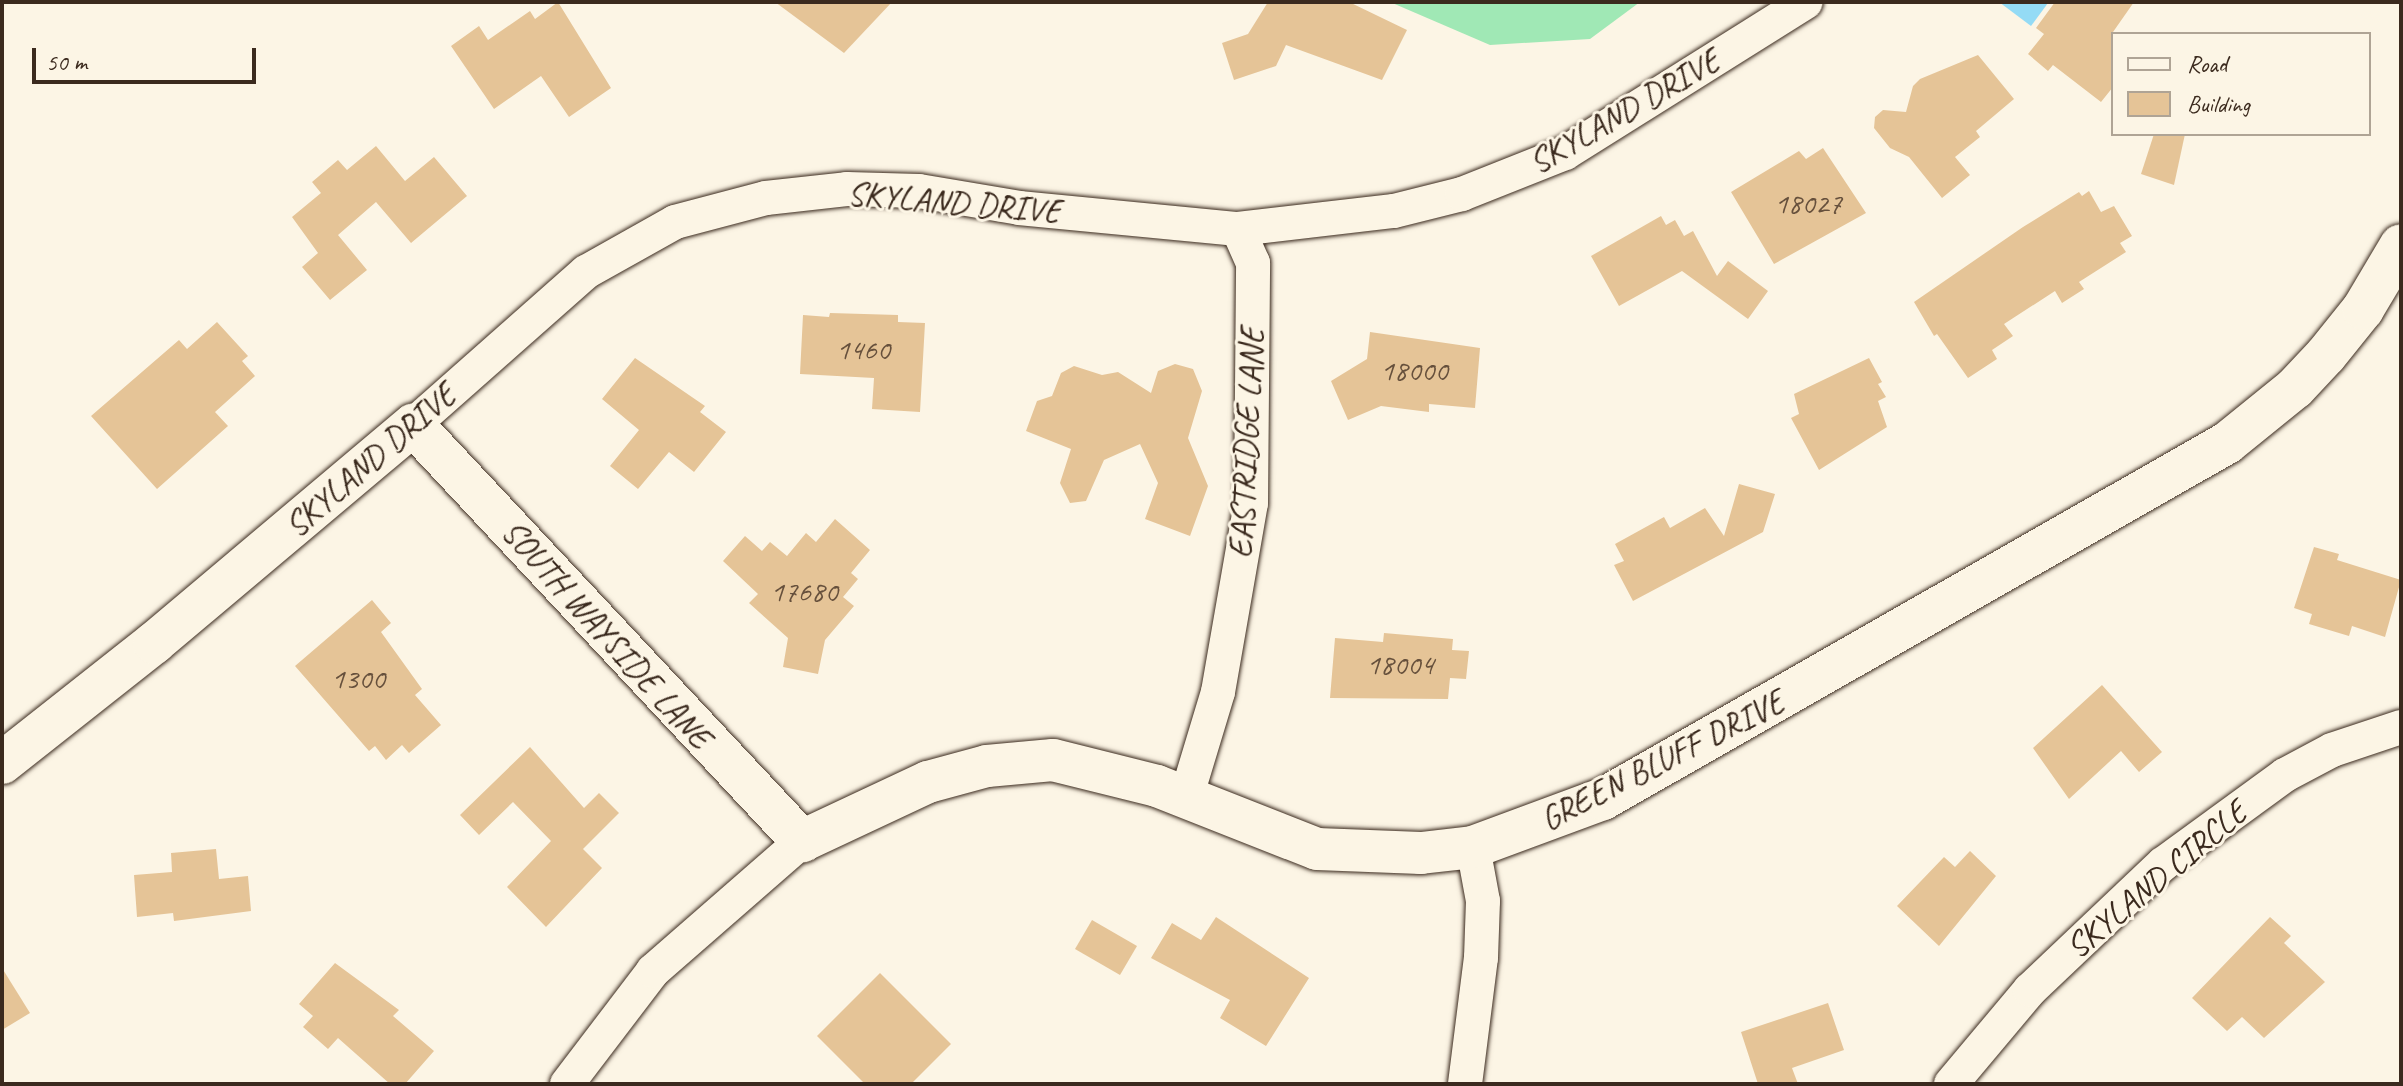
<!DOCTYPE html>
<html>
<head>
<meta charset="utf-8">
<style>
	body { margin:0 }
	#map { position:relative; width:2403px; height:1086px; overflow:hidden; background:#fcf5e5; font-family:Caveat,sans-serif }
	div>[style] { position:absolute }
	.green>* { inset:0; background:#a0e8b5 }
	.water>* { inset:0; background:#94dbf5 }
	.building>* { inset:0; background:#e5c497 }
	.roads { filter:drop-shadow(0 0 2px #3b2a1e) drop-shadow(0 0 2px #3b2a1e) }
	.minor>* { height:34px; margin:-17px; padding:0 17px; transform-origin:17px; border-radius:17px; background:#fcf5e5 }
	.tertiary>* { height:42px; margin:-21px; padding:0 21px; transform-origin:21px; border-radius:21px; background:#fcf5e5 }
	span { translate:-50% -50%; white-space:nowrap; text-align:center; line-height:1.15; -webkit-text-stroke:6px #fcf5e5; paint-order:stroke }
	.number-label { font-size:30px; color:#66503c }
	.number-label span { -webkit-text-stroke-width:0 }
	.street-label { font-size:34px; color:#3b2a1e }
	.frame { position:absolute; inset:0; border:4px solid #3b2a1e; pointer-events:none }
	.legend { position:absolute; left:2111px; top:32px; width:260px; height:104px; box-sizing:border-box; background:#fcf5e5; border:2px solid #afa495; margin:0; padding:10px 14px; list-style:none; font-size:24px; color:#3b2a1e }
	.legend li { display:flex; align-items:center; gap:16px; height:40px }
	.legend b { width:40px; border:2px solid #afa495 }
	.scale { position:absolute; left:32px; top:48px; width:224px; height:36px; box-sizing:border-box; border:4px solid #3b2a1e; border-top:0; padding-left:10px; font-size:24px; line-height:28px; white-space:nowrap; color:#3b2a1e; -webkit-text-stroke:6px #fcf5e5; paint-order:stroke }
</style>
</head>
<body>
<div id="map">
	<div class="green">
		<div style="clip-path:polygon(1390px 2px,1640px 2px,1590px 39px,1490px 45px)"></div>
	</div>
	<div class="water">
		<div style="clip-path:polygon(1999px 2px,2047px 2px,2048px 3px,2031px 26px)"></div>
	</div>
	<div class="building">
		<div style="clip-path:polygon(558px 2px,611px 88px,569px 117px,541px 76px,494px 109px,451px 46px,479px 26px,488px 40px,530px 11px,535px 19px)"></div>
		<div style="clip-path:polygon(775px 2px,892px 2px,844px 53px)"></div>
		<div style="clip-path:polygon(1268px 2px,1349px 2px,1407px 30px,1382px 80px,1286px 45px,1276px 66px,1234px 80px,1222px 43px,1248px 34px)"></div>
		<div style="clip-path:polygon(2055px 2px,2134px 2px,2113px 32px,2113px 87px,2101px 102px,2053px 65px,2048px 71px,2028px 54px,2044px 34px,2036px 28px)"></div>
		<div style="clip-path:polygon(1978px 55px,2014px 99px,1976px 131px,1980px 137px,1955px 157px,1970px 175px,1942px 198px,1909px 157px,1890px 148px,1874px 128px,1875px 117px,1883px 110px,1906px 112px,1913px 86px,1920px 79px)"></div>
		<div style="clip-path:polygon(2154px 134px,2185px 134px,2174px 185px,2141px 174px)"></div>
		<div style="clip-path:polygon(376px 146px,405px 181px,434px 157px,467px 196px,411px 243px,376px 202px,338px 235px,367px 270px,330px 300px,302px 267px,318px 253px,292px 217px,321px 193px,312px 182px,338px 160px,347px 170px)"></div>
		<div style="clip-path:polygon(1823px 148px,1866px 213px,1774px 264px,1731px 192px,1799px 151px,1806px 159px)"></div>
		<div style="clip-path:polygon(2089px 191px,2101px 212px,2114px 206px,2132px 236px,2120px 243px,2126px 252px,2079px 282px,2084px 289px,2062px 303px,2055px 291px,2004px 324px,2013px 336px,1992px 350px,1997px 359px,1968px 378px,1937px 334px,1934px 336px,1914px 302px,2023px 227px,2079px 192px,2082px 196px)"></div>
		<div style="clip-path:polygon(1661px 216px,1666px 225px,1675px 220px,1684px 236px,1693px 231px,1717px 276px,1728px 261px,1768px 291px,1748px 319px,1682px 271px,1619px 306px,1591px 256px)"></div>
		<div style="clip-path:polygon(830px 313px,898px 315px,898px 322px,925px 323px,920px 412px,872px 409px,874px 378px,800px 374px,803px 315px,829px 317px)"></div>
		<div style="clip-path:polygon(217px 322px,248px 356px,242px 361px,255px 376px,215px 412px,228px 426px,157px 489px,91px 416px,179px 340px,187px 349px)"></div>
		<div style="clip-path:polygon(1370px 332px,1480px 348px,1475px 408px,1429px 404px,1429px 412px,1381px 406px,1348px 420px,1331px 381px,1367px 359px)"></div>
		<div style="clip-path:polygon(635px 358px,705px 406px,700px 412px,726px 432px,694px 472px,669px 452px,638px 489px,610px 466px,639px 430px,602px 399px)"></div>
		<div style="clip-path:polygon(1869px 358px,1882px 382px,1878px 384px,1886px 397px,1878px 401px,1887px 427px,1819px 470px,1791px 418px,1799px 414px,1794px 394px)"></div>
		<div style="clip-path:polygon(1175px 364px,1193px 369px,1202px 391px,1188px 438px,1208px 486px,1190px 536px,1145px 519px,1158px 483px,1140px 444px,1104px 460px,1086px 501px,1070px 503px,1060px 483px,1071px 449px,1026px 431px,1037px 401px,1052px 396px,1061px 373px,1074px 366px,1102px 375px,1118px 372px,1151px 393px,1158px 371px)"></div>
		<div style="clip-path:polygon(1739px 484px,1775px 494px,1763px 532px,1633px 601px,1614px 565px,1624px 561px,1615px 544px,1664px 517px,1670px 528px,1705px 508px,1724px 536px)"></div>
		<div style="clip-path:polygon(835px 519px,870px 550px,851px 573px,858px 579px,843px 597px,854px 606px,825px 640px,818px 674px,783px 667px,788px 638px,749px 603px,758px 594px,723px 561px,745px 536px,762px 551px,770px 542px,787px 556px,806px 533px,816px 542px)"></div>
		<div style="clip-path:polygon(2314px 547px,2339px 554px,2337px 560px,2401px 580px,2385px 637px,2352px 626px,2349px 636px,2309px 624px,2312px 614px,2294px 608px)"></div>
		<div style="clip-path:polygon(372px 600px,391px 623px,381px 632px,422px 689px,415px 695px,441px 725px,409px 753px,402px 745px,386px 760px,375px 746px,369px 751px,295px 666px)"></div>
		<div style="clip-path:polygon(1384px 633px,1453px 639px,1452px 650px,1469px 651px,1466px 679px,1450px 678px,1448px 699px,1330px 698px,1335px 638px,1383px 642px)"></div>
		<div style="clip-path:polygon(2102px 685px,2162px 752px,2139px 772px,2121px 751px,2069px 799px,2033px 748px)"></div>
		<div style="clip-path:polygon(530px 747px,584px 808px,599px 793px,619px 813px,583px 849px,602px 868px,546px 927px,507px 887px,551px 841px,513px 802px,479px 835px,460px 815px)"></div>
		<div style="clip-path:polygon(216px 849px,219px 879px,248px 876px,251px 911px,174px 921px,173px 913px,137px 917px,134px 875px,172px 872px,171px 853px)"></div>
		<div style="clip-path:polygon(1970px 851px,1996px 876px,1939px 946px,1897px 906px,1944px 857px,1955px 867px)"></div>
		<div style="clip-path:polygon(1216px 917px,1309px 978px,1266px 1046px,1220px 1018px,1230px 1000px,1151px 958px,1172px 923px,1201px 940px)"></div>
		<div style="clip-path:polygon(2270px 917px,2291px 936px,2284px 943px,2325px 982px,2264px 1038px,2242px 1017px,2227px 1031px,2192px 998px)"></div>
		<div style="clip-path:polygon(1092px 920px,1137px 946px,1120px 975px,1075px 949px)"></div>
		<div style="clip-path:polygon(335px 963px,399px 1010px,393px 1016px,434px 1051px,405px 1084px,390px 1084px,338px 1038px,328px 1049px,303px 1027px,313px 1016px,299px 1004px)"></div>
		<div style="clip-path:polygon(2px 968px,30px 1013px,2px 1030px)"></div>
		<div style="clip-path:polygon(880px 973px,951px 1044px,911px 1084px,865px 1084px,817px 1036px)"></div>
		<div style="clip-path:polygon(1828px 1003px,1844px 1050px,1792px 1068px,1798px 1084px,1758px 1084px,1741px 1032px)"></div>
	</div>
	<div class="roads">
		<div class="minor">
			<div style="left:413px;top:425px;width:231px;rotate:-41.5deg"></div>
			<div style="left:586px;top:272px;width:102px;rotate:-29.3deg"></div>
			<div style="left:675px;top:222px;width:94px;rotate:-14.8deg"></div>
			<div style="left:766px;top:198px;width:81px;rotate:-6.3deg"></div>
			<div style="left:847px;top:189px;width:72px;rotate:1.6deg"></div>
			<div style="left:919px;top:191px;width:101px;rotate:9.6deg"></div>
			<div style="left:1019px;top:208px;width:220px;rotate:5.5deg"></div>
			<div style="left:1238px;top:229px;width:157px;rotate:-6.6deg"></div>
			<div style="left:1394px;top:211px;width:70px;rotate:-14deg"></div>
			<div style="left:1462px;top:194px;width:111px;rotate:-21.7deg"></div>
			<div style="left:1565px;top:153px;width:284px;rotate:-32.1deg"></div>
			<div style="left:1186px;top:798px;width:111px;rotate:-73.2deg"></div>
			<div style="left:1218px;top:692px;width:192px;rotate:-80.1deg"></div>
			<div style="left:1251px;top:503px;width:240px;rotate:-89.5deg"></div>
			<div style="left:1253px;top:263px;width:37px;rotate:-114deg"></div>
			<div style="left:567px;top:1084px;width:142px;rotate:-52.7deg"></div>
			<div style="left:653px;top:971px;width:198px;rotate:-41.1deg"></div>
			<div style="left:1465px;top:1084px;width:127px;rotate:-82.8deg"></div>
			<div style="left:1481px;top:958px;width:57px;rotate:-88deg"></div>
			<div style="left:1483px;top:901px;width:55px;rotate:-100.5deg"></div>
			<div style="left:1951px;top:1084px;width:123px;rotate:-50deg"></div>
			<div style="left:2030px;top:990px;width:183px;rotate:-43.5deg"></div>
			<div style="left:2163px;top:864px;width:151px;rotate:-36.1deg"></div>
			<div style="left:2285px;top:775px;width:53px;rotate:-28deg"></div>
			<div style="left:2332px;top:750px;width:73px;rotate:-18.4deg"></div>
		</div>
		<div class="tertiary">
			<div style="left:2px;top:763px;width:194px;rotate:-38.3deg"></div>
			<div style="left:154px;top:643px;width:339px;rotate:-40.1deg"></div>
			<div style="left:413px;top:425px;width:570px;rotate:46.92deg"></div>
			<div style="left:802px;top:841px;width:139px;rotate:-25.1deg"></div>
			<div style="left:928px;top:782px;width:61px;rotate:-15.2deg"></div>
			<div style="left:987px;top:766px;width:66px;rotate:-5.2deg"></div>
			<div style="left:1053px;top:760px;width:107px;rotate:14deg"></div>
			<div style="left:1157px;top:786px;width:172px;rotate:21.5deg"></div>
			<div style="left:1317px;top:849px;width:104px;rotate:2.2deg"></div>
			<div style="left:1421px;top:853px;width:52px;rotate:-6.6deg"></div>
			<div style="left:1473px;top:847px;width:139px;rotate:-20.3deg"></div>
			<div style="left:1603px;top:799px;width:718px;rotate:-29.71deg"></div>
			<div style="left:2227px;top:443px;width:87px;rotate:-39deg"></div>
			<div style="left:2295px;top:388px;width:45px;rotate:-46.8deg"></div>
			<div style="left:2326px;top:355px;width:59px;rotate:-51.2deg"></div>
			<div style="left:2363px;top:309px;width:74px;rotate:-59.3deg"></div>
		</div>
	</div>
	<div class="number-label">
		<span style="left:1808px;top:203px">18027</span>
		<span style="left:863px;top:349px">1460</span>
		<span style="left:1414px;top:370px">18000</span>
		<span style="left:804px;top:591px">17680</span>
		<span style="left:1400px;top:664px">18004</span>
		<span style="left:358px;top:678px">1300</span>
	</div>
	<div class="street-label">
		<span style="left:1624px;top:111px;rotate:-30deg">SKYLAND DRIVE</span>
		<span style="left:954px;top:202px;rotate:5deg">SKYLAND DRIVE</span>
		<span style="left:1246px;top:443px;rotate:-87deg">EASTRIDGE LANE</span>
		<span style="left:370px;top:460px;rotate:-41deg">SKYLAND DRIVE</span>
		<span style="left:607px;top:634px;rotate:48deg">SOUTH WAYSIDE LANE</span>
		<span style="left:1662px;top:760px;rotate:-27deg">GREEN BLUFF DRIVE</span>
		<span style="left:2156px;top:879px;rotate:-40deg">SKYLAND CIRCLE</span>
	</div>
	<div class="frame"></div>
	<ul class="legend">
	<li><b style="height:10px;background:#fcf5e5"></b>Road</li>
	<li><b style="height:22px;background:#e5c497"></b>Building</li>
	</ul>
	<div class="scale">50 m</div>
</div>
</body>
</html>
